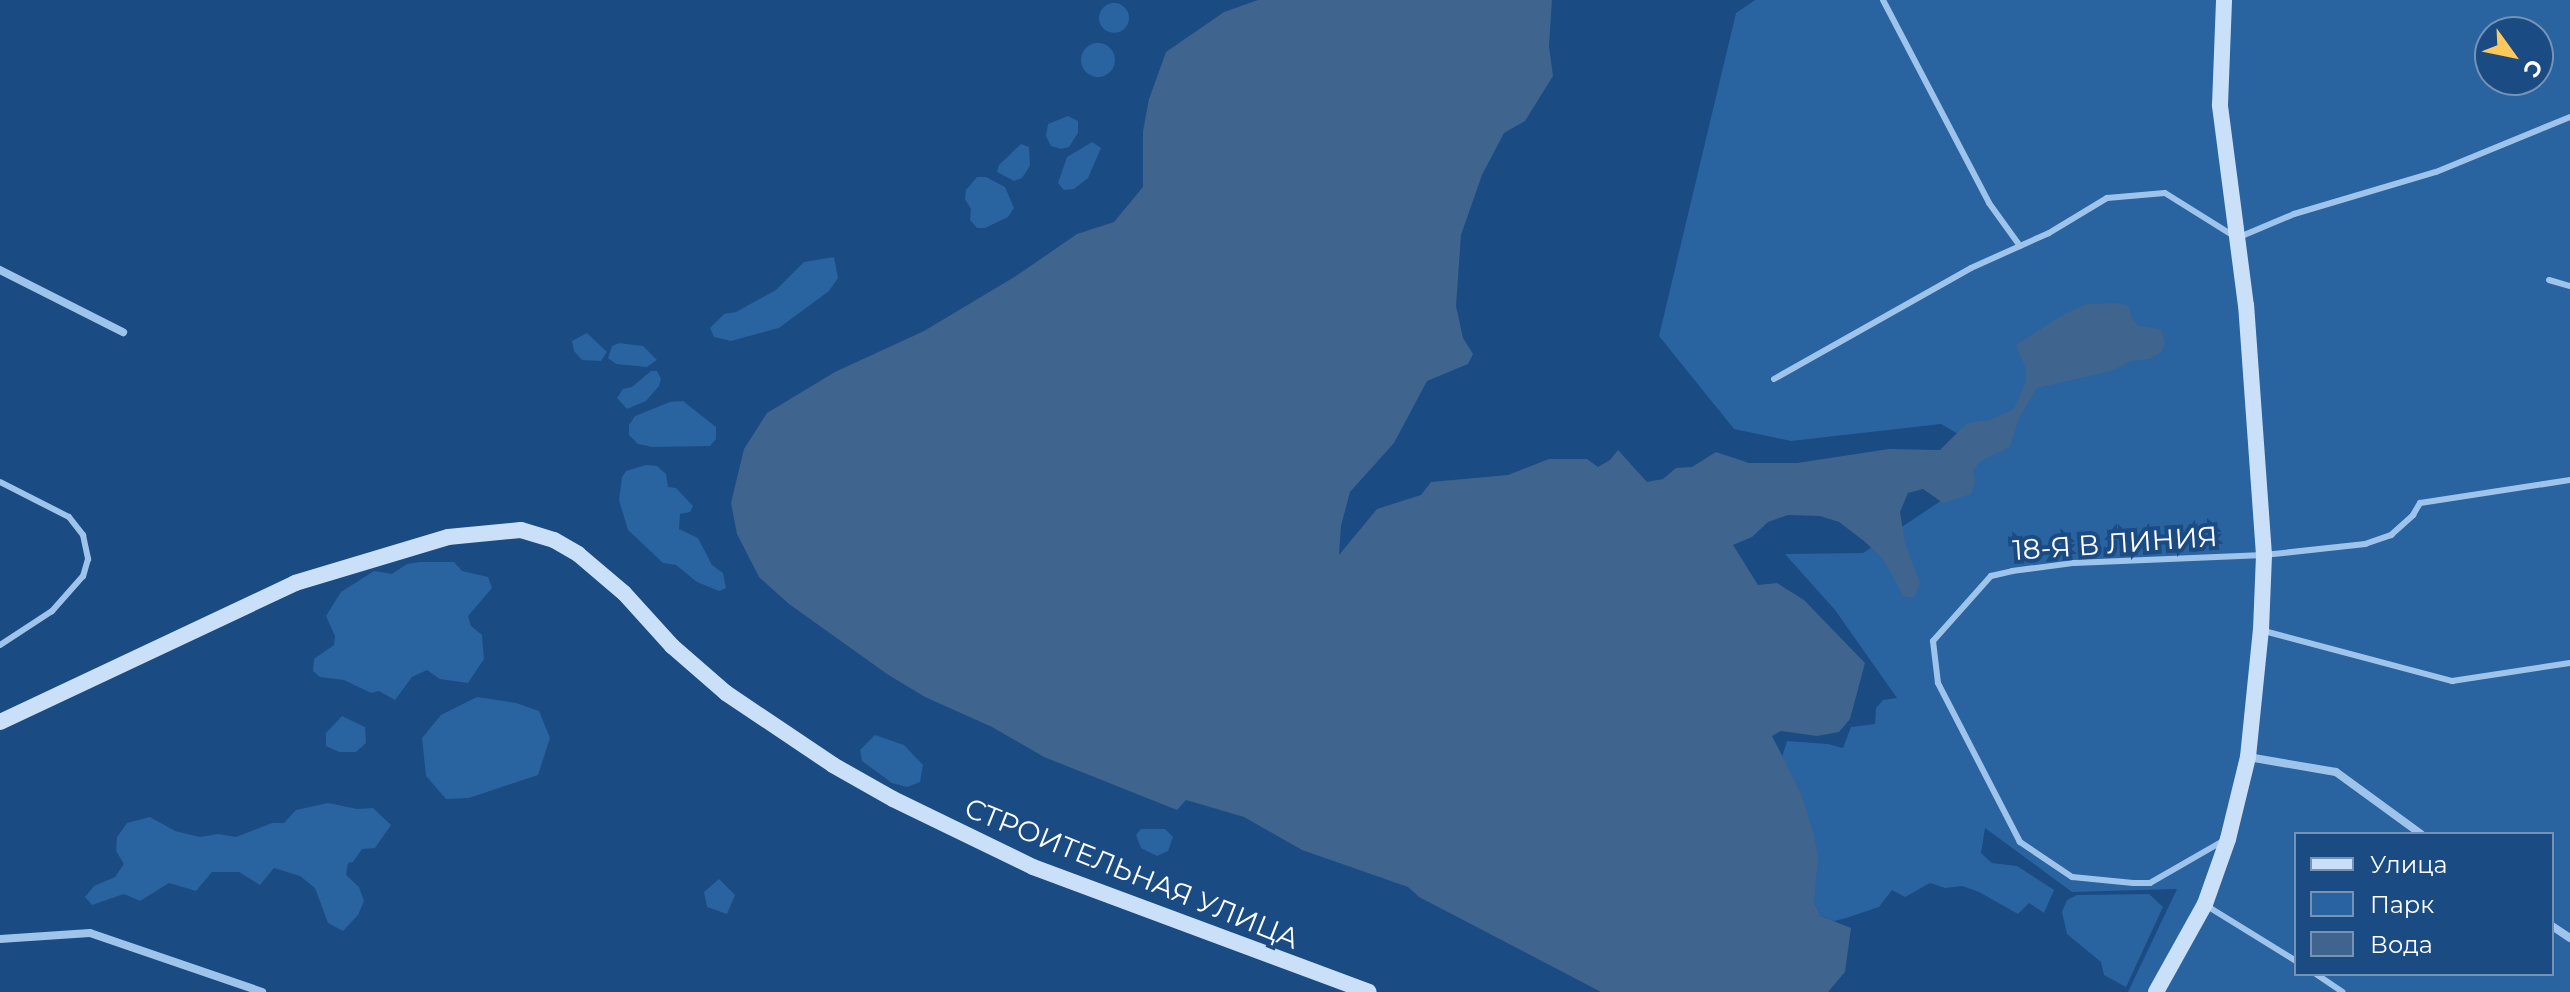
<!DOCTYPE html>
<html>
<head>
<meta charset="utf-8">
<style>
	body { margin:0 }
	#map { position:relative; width:2570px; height:992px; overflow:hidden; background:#1a4b83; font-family:Montserrat,sans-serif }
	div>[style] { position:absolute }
	.green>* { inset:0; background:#2963a0 }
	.round { border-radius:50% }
	.water>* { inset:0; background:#3f648d }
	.lane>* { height:6px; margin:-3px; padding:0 3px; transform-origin:3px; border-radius:3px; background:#9fc4eb }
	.street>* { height:8px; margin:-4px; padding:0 4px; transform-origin:4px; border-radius:4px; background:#9fc4eb }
	.secondary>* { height:16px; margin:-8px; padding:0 8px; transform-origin:8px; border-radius:8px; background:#cae0f8 }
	span { translate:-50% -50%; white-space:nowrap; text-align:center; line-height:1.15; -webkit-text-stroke:8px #1a4b83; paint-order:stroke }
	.street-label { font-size:28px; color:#fff }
	.legend { position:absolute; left:2294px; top:832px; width:260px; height:144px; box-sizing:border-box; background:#1a4b83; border:2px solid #7693b5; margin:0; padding:10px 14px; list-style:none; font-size:24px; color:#fff }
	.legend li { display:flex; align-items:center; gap:16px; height:40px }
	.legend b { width:40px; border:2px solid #7693b5 }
	.north { position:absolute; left:2474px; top:16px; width:80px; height:80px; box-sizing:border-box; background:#1a4b83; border:2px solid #7693b5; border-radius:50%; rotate:123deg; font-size:22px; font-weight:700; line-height:32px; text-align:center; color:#fff }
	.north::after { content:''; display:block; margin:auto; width:28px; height:36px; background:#fec95a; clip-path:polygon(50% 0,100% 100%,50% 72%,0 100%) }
</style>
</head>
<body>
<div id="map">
	<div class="green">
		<div style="clip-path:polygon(evenodd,1755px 0,2570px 0,2570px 992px,2128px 992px,2177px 889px,2072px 892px,1985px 828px,1981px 853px,1992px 863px,2017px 866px,2054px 890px,2044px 913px,2029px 903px,2018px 914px,1979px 892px,1962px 886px,1945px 888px,1930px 883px,1905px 897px,1892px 890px,1879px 907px,1846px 918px,1834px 921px,1821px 916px,1814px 902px,1801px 793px,1782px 757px,1787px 741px,1828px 744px,1843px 748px,1851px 727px,1875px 724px,1876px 708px,1883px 700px,1897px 698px,1835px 610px,1785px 554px,1863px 553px,1945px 498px,1987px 451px,1941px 424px,1791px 441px,1734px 429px,1659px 336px,1736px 13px,1755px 0,2490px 32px,2538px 32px,2538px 80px,2490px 80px,2490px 32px,1755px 0,2296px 834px,2552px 834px,2552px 974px,2296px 974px,2296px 834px)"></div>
		<div class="round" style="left:1099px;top:3px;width:30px;height:30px"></div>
		<div class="round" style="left:1081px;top:43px;width:34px;height:34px"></div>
		<div style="clip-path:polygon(1068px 116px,1078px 121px,1078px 133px,1069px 147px,1061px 149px,1051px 146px,1046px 136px,1048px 124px)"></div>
		<div style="clip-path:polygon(1092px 142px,1101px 148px,1088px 178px,1074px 189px,1064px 190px,1058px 183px,1067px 157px)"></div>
		<div style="clip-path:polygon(1021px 144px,1029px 147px,1030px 166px,1022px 178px,1014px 181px,997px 172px,999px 165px)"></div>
		<div style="clip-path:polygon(977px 177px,986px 177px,1005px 187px,1014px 208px,1008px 217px,985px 228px,977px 228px,970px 220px,971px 209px,965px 199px,966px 190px)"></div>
		<div style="clip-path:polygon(834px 257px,838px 278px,829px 291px,779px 328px,731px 341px,714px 337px,710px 328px,724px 314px,736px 312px,776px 290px,804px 262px)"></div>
		<div style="clip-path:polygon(587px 333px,607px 352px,601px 361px,582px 360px,574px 351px,572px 341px)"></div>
		<div style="clip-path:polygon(619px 343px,643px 346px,657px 360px,647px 367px,616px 364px,608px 358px,612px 346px)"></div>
		<div style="clip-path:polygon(651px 371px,657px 371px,661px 379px,659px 386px,646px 401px,627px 409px,617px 398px,623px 389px,632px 387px)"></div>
		<div style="clip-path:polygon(683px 401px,716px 427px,716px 439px,710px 446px,653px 447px,638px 444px,629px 435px,629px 425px,635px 416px,670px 402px)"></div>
		<div style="clip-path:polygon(646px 465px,657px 466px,666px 474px,668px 487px,676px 488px,693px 506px,690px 512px,680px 514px,679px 529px,698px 538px,712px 565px,723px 573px,726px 588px,719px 591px,697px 582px,676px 565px,663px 563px,628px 530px,619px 500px,622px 477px,626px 471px)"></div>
		<div style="clip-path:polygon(420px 562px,454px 562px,462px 571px,488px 577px,492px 588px,468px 616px,471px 626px,482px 635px,484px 659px,468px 683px,440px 679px,427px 670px,412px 677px,395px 700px,379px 691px,371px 693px,344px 680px,320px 677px,313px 671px,314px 659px,334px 645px,335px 636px,326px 616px,341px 592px,374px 571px,392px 574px,407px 564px)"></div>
		<div style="clip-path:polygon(477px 697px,516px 703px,539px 711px,550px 738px,538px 775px,469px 798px,446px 799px,426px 776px,422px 738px,441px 715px)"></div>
		<div style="clip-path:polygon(342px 716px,365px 727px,366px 743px,356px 752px,339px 752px,326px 746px,326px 733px)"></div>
		<div style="clip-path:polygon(875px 735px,904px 745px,923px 765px,920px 782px,907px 787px,892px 783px,862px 761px,860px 750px)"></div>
		<div style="clip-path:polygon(328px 803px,357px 809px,373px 808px,391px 825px,375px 848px,362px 849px,353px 862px,348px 863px,346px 875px,359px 887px,364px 901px,358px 915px,343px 931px,328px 923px,315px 888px,300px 876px,274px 868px,260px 885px,239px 872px,212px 872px,196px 891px,169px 883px,140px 901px,124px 894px,92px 905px,85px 897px,94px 886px,115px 877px,124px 864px,116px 851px,117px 837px,127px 823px,150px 817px,175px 831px,200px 837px,218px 834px,236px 837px,272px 823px,284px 823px,296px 810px)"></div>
		<div style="clip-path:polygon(1141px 829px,1165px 829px,1173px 837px,1168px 851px,1157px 856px,1141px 848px,1136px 835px)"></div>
		<div style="clip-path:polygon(719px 879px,735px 895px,727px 914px,707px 907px,704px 892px)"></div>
		<div style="clip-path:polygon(2149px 894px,2163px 907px,2126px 987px,2104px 975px,2101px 962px,2067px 934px,2062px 912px,2067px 900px,2077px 895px)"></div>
	</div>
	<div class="water">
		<div style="clip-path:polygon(1258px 0,1552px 0,1549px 46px,1553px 76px,1525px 121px,1504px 133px,1482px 175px,1461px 235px,1456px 306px,1463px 338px,1473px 354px,1468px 364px,1427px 381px,1394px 443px,1350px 492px,1341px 526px,1339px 555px,1377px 509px,1421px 495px,1431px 482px,1508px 475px,1549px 459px,1587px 459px,1598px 467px,1610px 460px,1618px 450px,1647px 482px,1663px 479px,1676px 468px,1692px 467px,1716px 452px,1749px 463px,1797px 463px,1889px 449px,1940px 450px,1967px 423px,1990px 420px,2014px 409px,2026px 381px,2026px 369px,2016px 345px,2062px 315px,2086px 304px,2121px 303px,2129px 307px,2132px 319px,2139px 326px,2161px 329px,2165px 341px,2162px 352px,2150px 359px,2131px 361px,2111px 371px,2037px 388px,2019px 418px,2010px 447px,1981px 461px,1973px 470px,1975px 481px,1971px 494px,1943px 503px,1923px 489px,1908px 493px,1900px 512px,1905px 543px,1920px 583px,1914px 598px,1903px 596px,1883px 559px,1864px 541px,1839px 522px,1820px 516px,1788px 515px,1768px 522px,1752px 537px,1733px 545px,1758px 585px,1777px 583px,1804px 600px,1865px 663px,1850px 719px,1839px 732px,1817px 736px,1781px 731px,1772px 736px,1801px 793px,1814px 835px,1818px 859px,1814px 902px,1821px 916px,1851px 928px,1845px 972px,1828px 992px,1601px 992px,1419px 897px,1408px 887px,1302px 850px,1244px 817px,1186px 800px,1177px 810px,1044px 757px,992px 727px,925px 697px,887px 674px,789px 604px,759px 577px,737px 534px,731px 503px,744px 449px,767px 413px,835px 372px,924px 331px,1016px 276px,1077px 234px,1114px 222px,1143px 187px,1143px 131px,1149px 99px,1166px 52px,1224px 12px)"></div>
	</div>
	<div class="lane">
		<div style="left:1883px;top:0;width:229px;rotate:62.4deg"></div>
		<div style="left:1989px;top:203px;width:53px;rotate:54.2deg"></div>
		<div style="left:2549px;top:280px;width:22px;rotate:16deg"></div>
		<div style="left:1774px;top:379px;width:226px;rotate:-29.4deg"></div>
		<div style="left:1971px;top:268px;width:85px;rotate:-24.2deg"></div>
		<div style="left:2049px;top:233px;width:68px;rotate:-31.1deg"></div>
		<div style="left:2107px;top:198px;width:58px;rotate:-4.9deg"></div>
		<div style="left:2165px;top:193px;width:85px;rotate:32deg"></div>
		<div style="left:2237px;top:238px;width:62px;rotate:-22.8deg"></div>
		<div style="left:2294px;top:214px;width:148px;rotate:-16.5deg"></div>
		<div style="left:2436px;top:172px;width:145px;rotate:-22.3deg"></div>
		<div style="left:0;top:482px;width:77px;rotate:26.9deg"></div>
		<div style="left:69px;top:517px;width:23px;rotate:52deg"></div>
		<div style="left:83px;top:535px;width:25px;rotate:78deg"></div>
		<div style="left:88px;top:559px;width:18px;rotate:106deg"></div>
		<div style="left:83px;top:576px;width:47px;rotate:131.5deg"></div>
		<div style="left:52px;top:611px;width:62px;rotate:146.8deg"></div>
		<div style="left:2264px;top:631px;width:195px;rotate:14.9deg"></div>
		<div style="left:2452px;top:681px;width:119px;rotate:-8.7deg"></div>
		<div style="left:2223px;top:841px;width:84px;rotate:150.1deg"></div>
		<div style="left:2150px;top:883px;width:17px;rotate:180deg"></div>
		<div style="left:2133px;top:883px;width:61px;rotate:-174.4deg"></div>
		<div style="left:2072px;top:877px;width:63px;rotate:-146.1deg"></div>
		<div style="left:2020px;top:842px;width:179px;rotate:-117.3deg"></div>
		<div style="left:1938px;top:683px;width:42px;rotate:-96.8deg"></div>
		<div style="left:1933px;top:641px;width:87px;rotate:-48.3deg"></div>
		<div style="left:1991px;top:576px;width:22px;rotate:-13deg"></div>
		<div style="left:2012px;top:571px;width:63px;rotate:-7.4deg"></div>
		<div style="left:2074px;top:563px;width:190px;rotate:-2.4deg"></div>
		<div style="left:2264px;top:555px;width:102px;rotate:-6.2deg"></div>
		<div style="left:2365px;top:544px;width:28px;rotate:-19deg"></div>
		<div style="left:2391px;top:535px;width:30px;rotate:-42deg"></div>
		<div style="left:2413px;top:515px;width:14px;rotate:-60deg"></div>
		<div style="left:2420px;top:503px;width:152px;rotate:-8.7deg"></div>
		<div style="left:2207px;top:906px;width:105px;rotate:31.7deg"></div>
		<div style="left:2316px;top:974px;width:32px;rotate:34deg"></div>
	</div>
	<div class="street">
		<div style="left:0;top:270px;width:138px;rotate:26.8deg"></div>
		<div style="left:2248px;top:757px;width:89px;rotate:9.7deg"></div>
		<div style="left:2336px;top:772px;width:105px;rotate:36.1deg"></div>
		<div style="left:2552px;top:926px;width:22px;rotate:34deg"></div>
		<div style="left:0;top:939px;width:90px;rotate:-3.8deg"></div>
		<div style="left:90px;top:933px;width:182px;rotate:18.9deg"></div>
	</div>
	<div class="secondary">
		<div style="left:0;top:722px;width:326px;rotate:-25.2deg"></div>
		<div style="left:295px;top:583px;width:160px;rotate:-16.7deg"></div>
		<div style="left:448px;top:537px;width:73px;rotate:-5.5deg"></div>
		<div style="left:521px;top:530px;width:34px;rotate:17deg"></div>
		<div style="left:554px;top:540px;width:28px;rotate:30deg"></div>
		<div style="left:578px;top:554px;width:60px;rotate:40.3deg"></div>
		<div style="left:624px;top:593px;width:72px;rotate:47.8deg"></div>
		<div style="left:672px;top:646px;width:72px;rotate:41deg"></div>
		<div style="left:726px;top:693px;width:129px;rotate:33.9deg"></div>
		<div style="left:833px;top:765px;width:69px;rotate:29.5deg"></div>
		<div style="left:893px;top:799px;width:156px;rotate:25.9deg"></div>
		<div style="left:1033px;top:867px;width:358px;rotate:20.4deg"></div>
		<div style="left:2156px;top:992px;width:101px;rotate:-60.9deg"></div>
		<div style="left:2205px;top:904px;width:69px;rotate:-70.5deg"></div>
		<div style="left:2228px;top:839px;width:84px;rotate:-76.3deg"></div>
		<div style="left:2248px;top:757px;width:128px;rotate:-84.2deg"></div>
		<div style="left:2261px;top:630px;width:75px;rotate:-87.7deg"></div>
		<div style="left:2264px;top:555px;width:250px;rotate:-94.1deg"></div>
		<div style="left:2246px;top:306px;width:203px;rotate:-97.4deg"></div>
		<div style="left:2220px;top:105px;width:105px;rotate:-87.8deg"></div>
	</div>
	<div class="street-label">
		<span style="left:2115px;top:543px;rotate:-4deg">18-Я В ЛИНИЯ</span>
		<span style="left:1132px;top:873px;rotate:22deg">СТРОИТЕЛЬНАЯ УЛИЦА</span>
	</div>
	<ul class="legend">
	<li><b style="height:10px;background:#cae0f8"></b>Улица</li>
	<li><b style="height:22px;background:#2963a0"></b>Парк</li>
	<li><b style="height:22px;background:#3f648d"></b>Вода</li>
	</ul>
	<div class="north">С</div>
</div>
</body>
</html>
